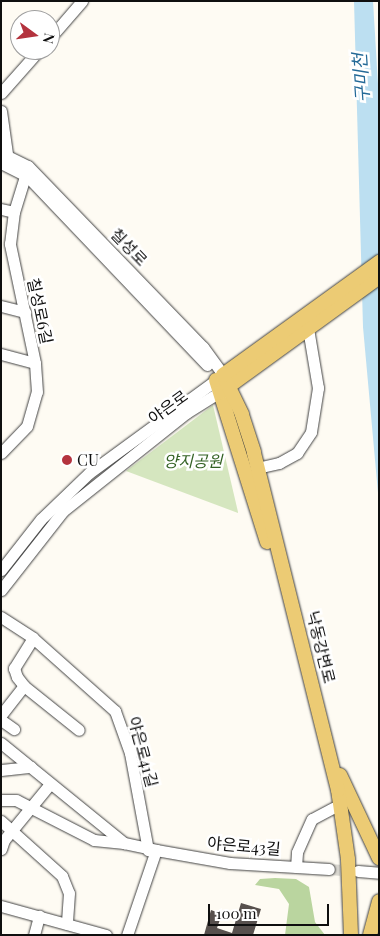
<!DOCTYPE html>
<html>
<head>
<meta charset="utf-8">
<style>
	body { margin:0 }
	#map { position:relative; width:380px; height:936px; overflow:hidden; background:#fefbf3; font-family:"Playfair Display","Noto Sans KR",serif }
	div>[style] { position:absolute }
	.green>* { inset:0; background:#d5e6bf }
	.forest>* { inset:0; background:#bad59f }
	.water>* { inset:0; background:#bcdff1 }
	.building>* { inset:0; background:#57504d }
	.minor-tunnel>* { height:11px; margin-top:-5.5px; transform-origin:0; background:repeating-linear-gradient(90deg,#dad8d1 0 11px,transparent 0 16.5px) }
	.roads { filter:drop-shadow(0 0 1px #424242) drop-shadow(0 0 1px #424242) }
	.minor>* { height:11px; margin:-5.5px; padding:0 5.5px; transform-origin:5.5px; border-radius:5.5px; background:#fff }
	.major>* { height:14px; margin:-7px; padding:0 7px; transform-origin:7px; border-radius:7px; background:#eccb74 }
	.dots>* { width:14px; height:14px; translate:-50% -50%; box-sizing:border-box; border:2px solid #fff; border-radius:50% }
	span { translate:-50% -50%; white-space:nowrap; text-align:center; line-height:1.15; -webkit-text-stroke:5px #fff; paint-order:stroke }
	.street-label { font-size:16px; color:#0f0f0f }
	.poi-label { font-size:16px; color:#0f0f0f }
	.left { translate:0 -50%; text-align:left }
	.park-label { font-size:16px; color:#346225; font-style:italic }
	.water-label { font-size:18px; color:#236997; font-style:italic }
	.frame { position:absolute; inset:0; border:2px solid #0f0f0f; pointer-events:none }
	.north { position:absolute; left:10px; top:10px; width:50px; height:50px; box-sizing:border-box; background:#fff; border:1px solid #9f9f9f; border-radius:50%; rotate:104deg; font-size:14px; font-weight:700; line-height:20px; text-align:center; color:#0f0f0f }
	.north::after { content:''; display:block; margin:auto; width:18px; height:22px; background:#b4333e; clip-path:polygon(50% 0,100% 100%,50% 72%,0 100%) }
	.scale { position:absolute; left:208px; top:904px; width:121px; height:22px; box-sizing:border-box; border:2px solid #0f0f0f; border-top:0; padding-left:6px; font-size:15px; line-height:18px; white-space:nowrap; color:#0f0f0f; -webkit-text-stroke:4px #fff; paint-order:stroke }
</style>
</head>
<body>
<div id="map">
	<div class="green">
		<div style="clip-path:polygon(213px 405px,238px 512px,238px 513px,126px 471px)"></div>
	</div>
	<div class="forest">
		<div style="clip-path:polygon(275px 878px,296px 879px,309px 887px,315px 922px,325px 935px,285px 935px,289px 904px,279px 889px,255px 885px,260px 879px)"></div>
	</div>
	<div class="water">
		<div style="clip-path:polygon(354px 1px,373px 1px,379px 101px,379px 504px,363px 327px)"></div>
	</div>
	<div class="building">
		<div style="clip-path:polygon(241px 903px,261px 909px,253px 935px,204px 935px,211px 910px,222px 914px,217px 928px,232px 933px)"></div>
	</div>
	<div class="minor-tunnel">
		<div style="left:329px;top:869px;width:28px;rotate:4deg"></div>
	</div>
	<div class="roads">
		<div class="minor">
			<div style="left:50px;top:38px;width:49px;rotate:-49.1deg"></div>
			<div style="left:1px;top:93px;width:57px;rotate:-48.5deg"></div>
			<div style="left:1px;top:111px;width:50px;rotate:82deg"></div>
			<div style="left:1px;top:153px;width:30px;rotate:26deg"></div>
			<div style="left:28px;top:166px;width:252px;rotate:46deg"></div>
			<div style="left:203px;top:347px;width:34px;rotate:54deg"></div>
			<div style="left:223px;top:375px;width:166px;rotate:143.8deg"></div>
			<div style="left:89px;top:473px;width:66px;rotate:136.2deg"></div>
			<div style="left:41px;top:519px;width:65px;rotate:128.1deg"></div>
			<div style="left:1px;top:163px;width:29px;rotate:27deg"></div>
			<div style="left:27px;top:176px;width:261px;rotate:46.4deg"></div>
			<div style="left:1px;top:209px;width:13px;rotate:13deg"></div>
			<div style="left:1px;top:306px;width:25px;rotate:14deg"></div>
			<div style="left:1px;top:354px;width:35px;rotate:15deg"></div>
			<div style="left:1px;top:453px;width:37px;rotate:-46deg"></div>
			<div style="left:27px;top:426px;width:35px;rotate:-74deg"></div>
			<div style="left:37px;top:392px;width:29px;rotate:-94deg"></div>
			<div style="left:35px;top:363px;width:122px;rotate:-101.9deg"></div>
			<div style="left:10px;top:244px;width:32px;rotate:-83deg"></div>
			<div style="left:14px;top:212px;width:44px;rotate:-72.8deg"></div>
			<div style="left:257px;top:468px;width:23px;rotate:-13deg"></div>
			<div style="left:279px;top:463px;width:21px;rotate:-29deg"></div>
			<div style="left:297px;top:453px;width:25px;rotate:-56deg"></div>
			<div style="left:311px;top:432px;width:45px;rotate:-81deg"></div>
			<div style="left:318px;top:388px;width:61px;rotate:-99.5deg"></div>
			<div style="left:1px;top:590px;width:100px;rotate:-51.9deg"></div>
			<div style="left:63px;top:511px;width:157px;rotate:-38.5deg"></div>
			<div style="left:186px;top:413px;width:40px;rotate:-32deg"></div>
			<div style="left:1px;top:617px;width:38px;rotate:33deg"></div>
			<div style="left:33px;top:638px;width:110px;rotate:41.7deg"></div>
			<div style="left:115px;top:711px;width:45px;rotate:70.3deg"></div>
			<div style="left:130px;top:753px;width:99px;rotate:79.5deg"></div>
			<div style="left:33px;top:638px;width:36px;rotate:122deg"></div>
			<div style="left:14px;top:668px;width:9px;rotate:72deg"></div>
			<div style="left:17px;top:677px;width:11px;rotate:52deg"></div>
			<div style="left:24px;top:686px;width:70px;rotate:38.7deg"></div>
			<div style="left:1px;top:715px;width:37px;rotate:-52deg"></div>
			<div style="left:1px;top:720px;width:16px;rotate:35deg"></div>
			<div style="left:1px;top:743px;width:159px;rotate:39.1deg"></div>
			<div style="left:124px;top:843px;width:33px;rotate:12deg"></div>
			<div style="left:156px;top:850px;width:90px;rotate:108.8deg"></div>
			<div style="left:1px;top:770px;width:30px;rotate:-6deg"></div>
			<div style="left:1px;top:800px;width:15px"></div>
			<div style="left:16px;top:800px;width:88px;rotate:27.1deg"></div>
			<div style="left:94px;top:840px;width:30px;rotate:6deg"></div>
			<div style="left:1px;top:821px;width:82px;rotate:42deg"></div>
			<div style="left:62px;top:876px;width:18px;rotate:68deg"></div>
			<div style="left:69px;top:893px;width:31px;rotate:94deg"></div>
			<div style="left:1px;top:849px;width:9px;rotate:-72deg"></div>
			<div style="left:4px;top:840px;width:72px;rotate:-50.6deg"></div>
			<div style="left:156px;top:850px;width:75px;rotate:10deg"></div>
			<div style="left:230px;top:863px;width:99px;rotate:3.5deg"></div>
			<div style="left:296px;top:867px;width:15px;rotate:-86deg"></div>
			<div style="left:297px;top:852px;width:36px;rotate:-66deg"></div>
			<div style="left:312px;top:819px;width:24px;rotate:-28deg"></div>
			<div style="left:358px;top:871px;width:21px;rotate:5deg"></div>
			<div style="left:1px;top:906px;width:109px;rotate:15.4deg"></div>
			<div style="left:34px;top:935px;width:20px;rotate:-75deg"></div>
		</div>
		<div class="major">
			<div style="left:216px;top:380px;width:170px;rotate:72.5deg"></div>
			<div style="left:221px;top:392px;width:195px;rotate:-36deg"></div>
			<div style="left:340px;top:775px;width:92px;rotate:64.8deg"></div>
			<div style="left:351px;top:935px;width:76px;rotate:-92.3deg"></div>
			<div style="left:348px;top:859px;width:70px;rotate:-98.2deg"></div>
			<div style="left:338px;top:790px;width:348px;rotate:-104deg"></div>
			<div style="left:254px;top:452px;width:40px;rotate:-108deg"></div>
			<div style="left:242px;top:414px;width:43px;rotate:-116deg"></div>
			<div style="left:223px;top:375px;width:193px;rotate:-35.9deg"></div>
			<div style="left:370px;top:935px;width:35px;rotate:-75deg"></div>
		</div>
	</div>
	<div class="dots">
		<div style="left:67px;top:460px;background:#b4333e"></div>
	</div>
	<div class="street-label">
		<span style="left:129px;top:247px;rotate:46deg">칠성로</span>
		<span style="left:40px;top:311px;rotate:78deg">칠성로6길</span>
		<span style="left:168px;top:407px;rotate:-36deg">야은로</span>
		<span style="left:321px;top:647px;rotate:76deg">낙동강변로</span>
		<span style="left:143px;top:752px;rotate:75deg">야은로41길</span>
		<span style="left:244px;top:846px;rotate:5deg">야은로43길</span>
	</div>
	<div class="poi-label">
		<span class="left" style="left:77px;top:460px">CU</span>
	</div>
	<div class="park-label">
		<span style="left:193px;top:461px">양지공원</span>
	</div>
	<div class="water-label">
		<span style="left:361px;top:78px;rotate:-94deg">구미천</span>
	</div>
	<div class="frame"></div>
	<div class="north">N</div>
	<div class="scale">100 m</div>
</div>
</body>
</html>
